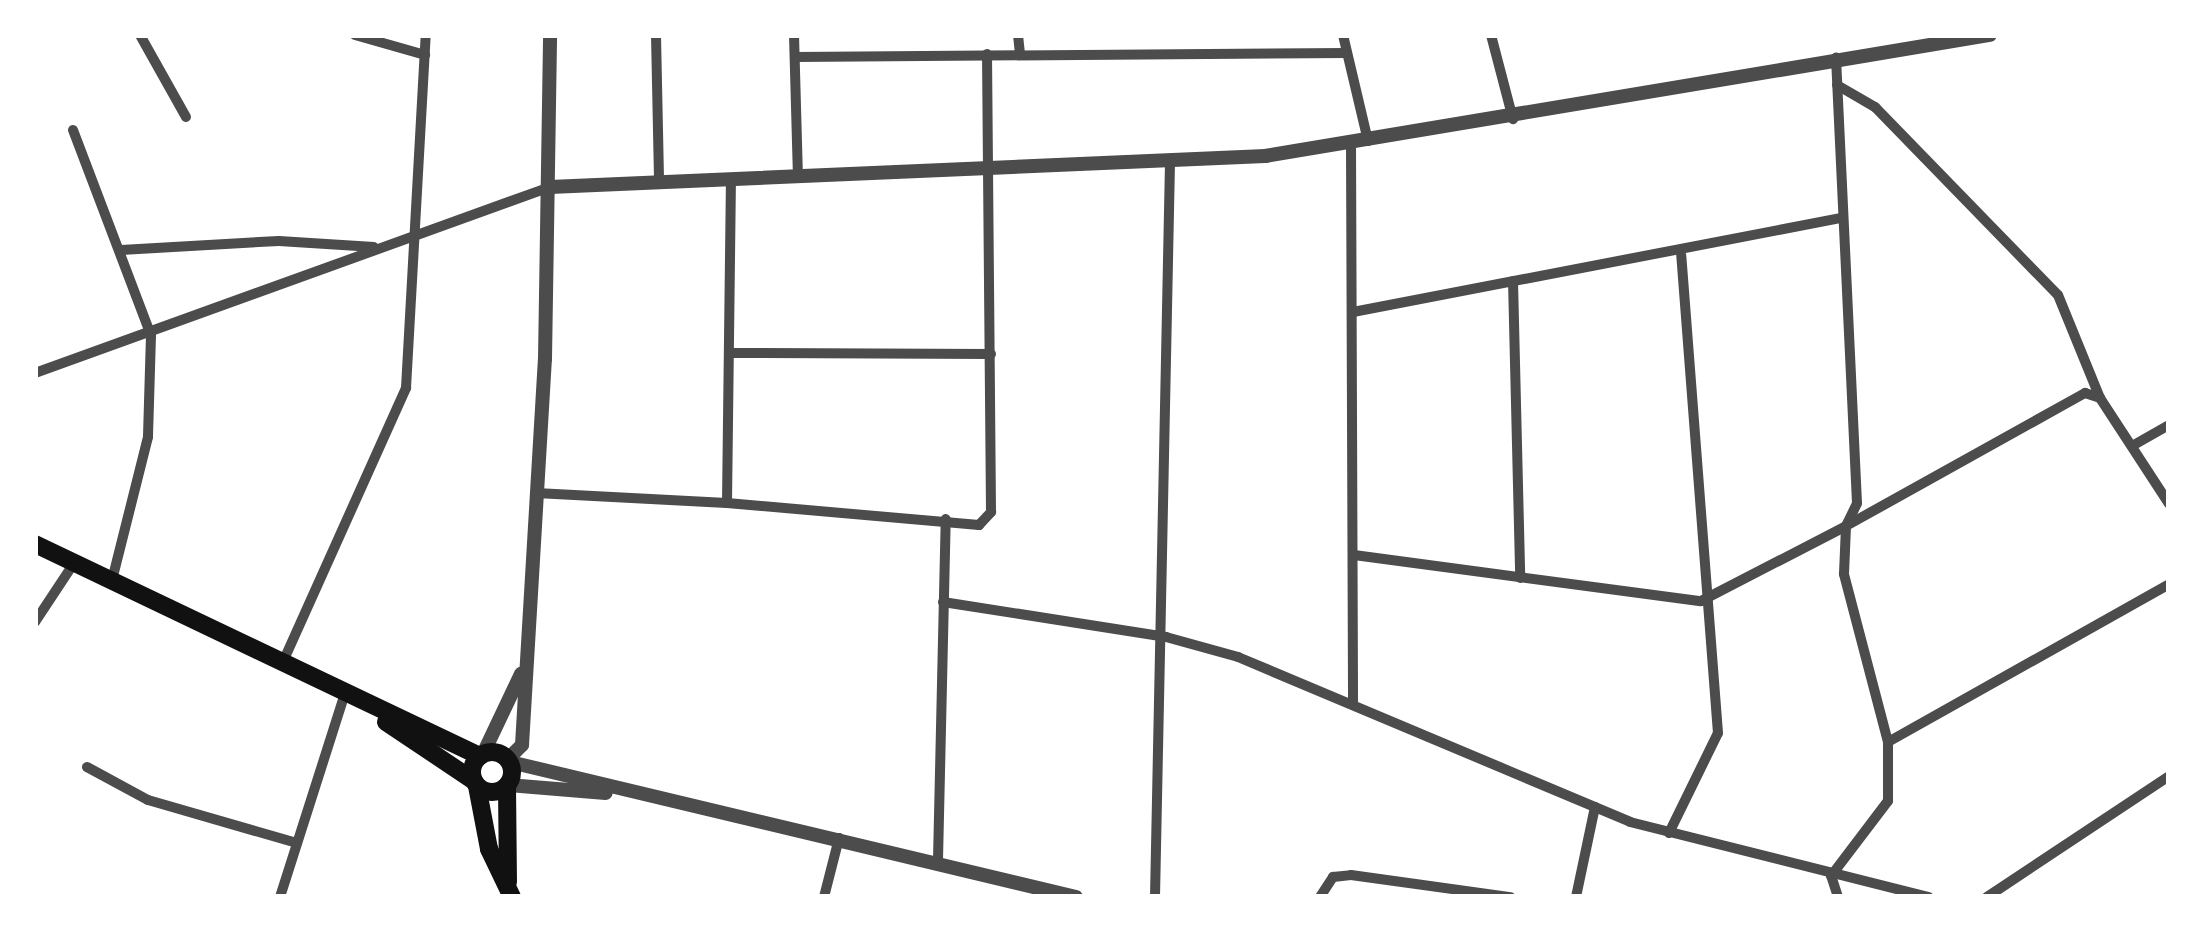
<!DOCTYPE html>
<html>
<head>
<meta charset="utf-8">
<style>
	body { margin:0 }
	#map { position:relative; width:2204px; height:932px; overflow:hidden; background:#fff; font-family:Spectral,serif }
	div>[style] { position:absolute }
	.minor>* { height:10px; margin:-5px; padding:0 5px; transform-origin:5px; border-radius:5px; background:#4c4c4c }
	.tertiary>* { height:14px; margin:-7px; padding:0 7px; transform-origin:7px; border-radius:7px; background:#4c4c4c }
	.primary>* { height:18px; margin:-9px; padding:0 9px; transform-origin:9px; border-radius:9px; background:#111 }
	.primary>.ring { margin:-9px; padding:0; box-sizing:content-box; background:none; border:18px solid #111; border-radius:50% }
	span { translate:-50% -50%; white-space:nowrap; text-align:center; line-height:1.15; -webkit-text-stroke:10px #fff; paint-order:stroke }
	.frame { position:absolute; inset:0; border:38px solid #fff; pointer-events:none }
</style>
</head>
<body>
<div id="map">
	<div class="minor">
		<div style="left:140px;top:35px;width:94px;rotate:60.7deg"></div>
		<div style="left:355px;top:35px;width:73px;rotate:15.9deg"></div>
		<div style="left:656px;top:35px;width:146px;rotate:88.8deg"></div>
		<div style="left:794px;top:35px;width:140px;rotate:88.4deg"></div>
		<div style="left:1018px;top:35px;width:19px;rotate:84deg"></div>
		<div style="left:1343px;top:35px;width:109px;rotate:76.7deg"></div>
		<div style="left:1491px;top:35px;width:87px;rotate:75.3deg"></div>
		<div style="left:795px;top:57px;width:552px;rotate:-0.42deg"></div>
		<div style="left:1837px;top:85px;width:44px;rotate:30.1deg"></div>
		<div style="left:1875px;top:107px;width:262px;rotate:45.8deg"></div>
		<div style="left:2058px;top:295px;width:111px;rotate:67.8deg"></div>
		<div style="left:73px;top:130px;width:219px;rotate:69.2deg"></div>
		<div style="left:151px;top:335px;width:102px;rotate:91.7deg"></div>
		<div style="left:148px;top:437px;width:147px;rotate:104.1deg"></div>
		<div style="left:1351px;top:145px;width:556px;rotate:89.79deg"></div>
		<div style="left:121px;top:250px;width:158px;rotate:-3.3deg"></div>
		<div style="left:279px;top:241px;width:95px;rotate:3.6deg"></div>
		<div style="left:1513px;top:281px;width:297px;rotate:88.6deg"></div>
		<div style="left:1353px;top:312px;width:496px;rotate:-10.9deg"></div>
		<div style="left:729px;top:353px;width:262px;rotate:0.2deg"></div>
		<div style="left:35px;top:373px;width:548px;rotate:-19.86deg"></div>
		<div style="left:2132px;top:446px;width:43px;rotate:-29.6deg"></div>
		<div style="left:536px;top:493px;width:191px;rotate:3deg"></div>
		<div style="left:727px;top:503px;width:325px;rotate:-89.3deg"></div>
		<div style="left:727px;top:503px;width:253px;rotate:5deg"></div>
		<div style="left:979px;top:525px;width:18px;rotate:-47deg"></div>
		<div style="left:991px;top:512px;width:458px;rotate:-90.5deg"></div>
		<div style="left:1354px;top:555px;width:350px;rotate:7.6deg"></div>
		<div style="left:1701px;top:601px;width:163px;rotate:-27.3deg"></div>
		<div style="left:1846px;top:526px;width:25px;rotate:-64deg"></div>
		<div style="left:1857px;top:503px;width:446px;rotate:-92.7deg"></div>
		<div style="left:943px;top:602px;width:226px;rotate:8.9deg"></div>
		<div style="left:1166px;top:637px;width:75px;rotate:15.5deg"></div>
		<div style="left:1238px;top:657px;width:425px;rotate:22.8deg"></div>
		<div style="left:1630px;top:822px;width:308px;rotate:14.1deg"></div>
		<div style="left:35px;top:622px;width:71px;rotate:-56.5deg"></div>
		<div style="left:282px;top:664px;width:303px;rotate:-65.8deg"></div>
		<div style="left:406px;top:388px;width:354px;rotate:-86.8deg"></div>
		<div style="left:1888px;top:742px;width:322px;rotate:-29.3deg"></div>
		<div style="left:87px;top:767px;width:69px;rotate:28.4deg"></div>
		<div style="left:148px;top:800px;width:155px;rotate:16.1deg"></div>
		<div style="left:1669px;top:833px;width:111px;rotate:-63.9deg"></div>
		<div style="left:1718px;top:733px;width:479px;rotate:-94.4deg"></div>
		<div style="left:938px;top:860px;width:341px;rotate:-88.7deg"></div>
		<div style="left:280px;top:897px;width:208px;rotate:-72.3deg"></div>
		<div style="left:824px;top:897px;width:61px;rotate:-75.7deg"></div>
		<div style="left:1155px;top:897px;width:735px;rotate:-88.83deg"></div>
		<div style="left:1320px;top:897px;width:24px;rotate:-57deg"></div>
		<div style="left:1333px;top:877px;width:18px;rotate:-6deg"></div>
		<div style="left:1351px;top:875px;width:161px;rotate:7.9deg"></div>
		<div style="left:1576px;top:897px;width:92px;rotate:-78.1deg"></div>
		<div style="left:1838px;top:897px;width:22px;rotate:-108deg"></div>
		<div style="left:1831px;top:876px;width:94px;rotate:-52.8deg"></div>
		<div style="left:1888px;top:801px;width:59px;rotate:-90deg"></div>
		<div style="left:1888px;top:742px;width:174px;rotate:-104.7deg"></div>
		<div style="left:1844px;top:574px;width:48px;rotate:-87.6deg"></div>
		<div style="left:1846px;top:526px;width:274px;rotate:-29.1deg"></div>
		<div style="left:2085px;top:393px;width:16px;rotate:18deg"></div>
		<div style="left:2100px;top:398px;width:126px;rotate:56.9deg"></div>
		<div style="left:1987px;top:897px;width:219px;rotate:-33.6deg"></div>
	</div>
	<div class="tertiary">
		<div style="left:550px;top:187px;width:716px;rotate:-2.48deg"></div>
		<div style="left:1265px;top:156px;width:735px;rotate:-9.48deg"></div>
		<div style="left:483px;top:754px;width:89px;rotate:-64.6deg"></div>
		<div style="left:508px;top:759px;width:20px;rotate:-45deg"></div>
		<div style="left:522px;top:745px;width:387px;rotate:-86.6deg"></div>
		<div style="left:545px;top:359px;width:324px;rotate:-89.1deg"></div>
		<div style="left:510px;top:762px;width:582px;rotate:13.42deg"></div>
		<div style="left:508px;top:785px;width:98px;rotate:4.7deg"></div>
	</div>
	<div class="primary">
		<div style="left:35px;top:544px;width:493px;rotate:25.5deg"></div>
		<div style="left:386px;top:722px;width:106px;rotate:33.8deg"></div>
		<div class="ring" style="left:472px;top:752px;width:22px;height:22px"></div>
		<div style="left:477px;top:786px;width:64px;rotate:79.2deg"></div>
		<div style="left:489px;top:849px;width:53px;rotate:64.4deg"></div>
		<div style="left:507px;top:787px;width:95px;rotate:89.4deg"></div>
	</div>
	<div class="frame"></div>
</div>
</body>
</html>
